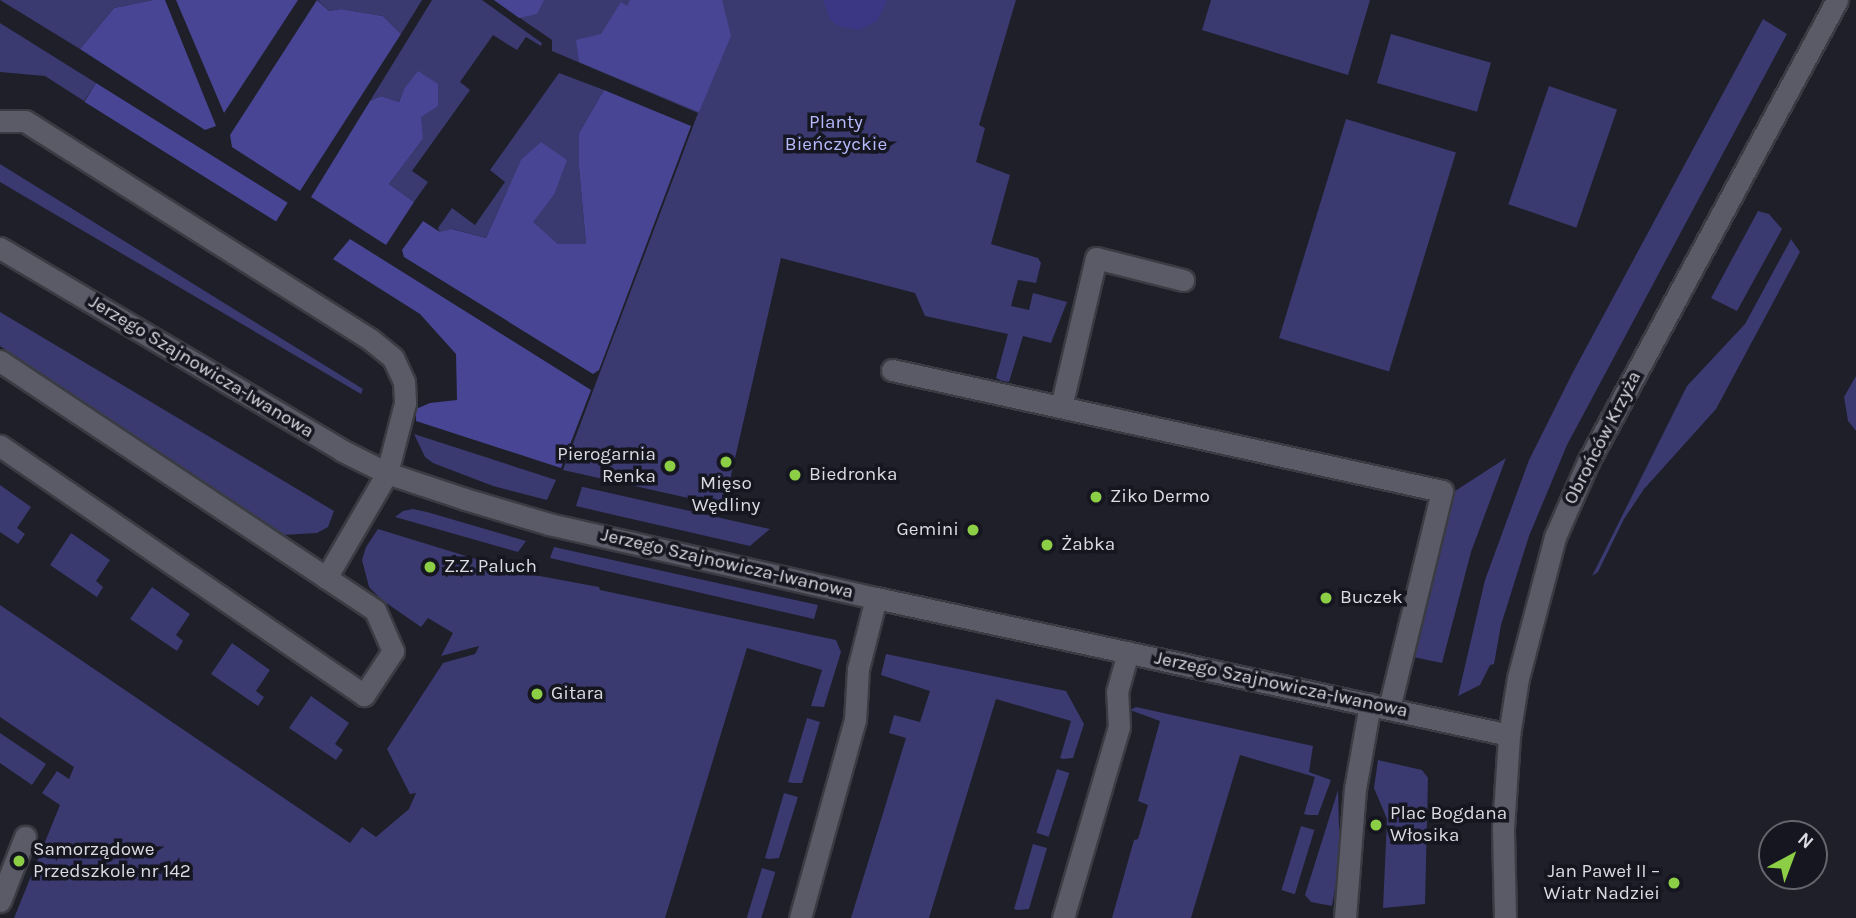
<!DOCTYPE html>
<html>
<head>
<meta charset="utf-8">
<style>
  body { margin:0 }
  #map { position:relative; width:1856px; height:918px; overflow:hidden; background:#1e1f28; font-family:Karla,sans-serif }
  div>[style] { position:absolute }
  .green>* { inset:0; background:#3a3970; transform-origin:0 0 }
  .forest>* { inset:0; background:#484594; transform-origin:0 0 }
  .water>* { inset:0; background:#3c3784 }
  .roads { filter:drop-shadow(2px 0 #3b3c43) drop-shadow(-2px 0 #3b3c43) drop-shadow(0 2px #3b3c43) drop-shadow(0 -2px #3b3c43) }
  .lane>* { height:21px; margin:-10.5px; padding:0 10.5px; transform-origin:10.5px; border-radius:10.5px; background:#5a5b67 }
  .street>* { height:21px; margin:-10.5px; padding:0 10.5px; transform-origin:10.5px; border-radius:10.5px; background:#5a5b67 }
  .secondary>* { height:21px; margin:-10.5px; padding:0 10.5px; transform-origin:10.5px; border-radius:10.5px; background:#5a5b67 }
  .dots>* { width:19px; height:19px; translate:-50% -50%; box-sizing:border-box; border:4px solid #15161f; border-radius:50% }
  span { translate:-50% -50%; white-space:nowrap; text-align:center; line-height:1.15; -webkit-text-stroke:7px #15161f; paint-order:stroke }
  .park-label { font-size:19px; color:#b6bafc }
  .street-label { font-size:19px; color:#dbdce3 }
  .poi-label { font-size:19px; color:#dbdce3 }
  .right { translate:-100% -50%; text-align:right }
  .left { translate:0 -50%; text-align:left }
  .north { position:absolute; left:1758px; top:820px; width:70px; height:70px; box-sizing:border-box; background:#15161f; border:2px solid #64656d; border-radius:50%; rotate:41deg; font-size:19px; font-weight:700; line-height:28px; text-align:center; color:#dbdce3 }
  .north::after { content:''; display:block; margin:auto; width:24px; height:32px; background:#8cce46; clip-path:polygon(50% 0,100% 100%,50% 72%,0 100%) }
</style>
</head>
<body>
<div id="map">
  <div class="green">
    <i style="clip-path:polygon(0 0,153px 0,114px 8px,80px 49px)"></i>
    <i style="clip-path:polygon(318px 0,422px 0,401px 34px,383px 16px,341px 9px,329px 11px)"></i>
    <i style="clip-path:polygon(432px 0,482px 0,542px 43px,541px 46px,526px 37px,517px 50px,493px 35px,460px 82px,470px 90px,412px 171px,428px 182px,414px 202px,389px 184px,423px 139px,404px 89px,399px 102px,381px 96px,370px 101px)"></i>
    <i style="clip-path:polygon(494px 0,1016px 0,979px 125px,985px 128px,976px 162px,1010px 175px,991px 244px,1038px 258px,1041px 263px,1036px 283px,1018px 280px,1011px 306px,1029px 310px,1033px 293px,1067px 302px,1051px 343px,1023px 336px,1009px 382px,1002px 381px,996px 378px,1008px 334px,925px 316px,915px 293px,781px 258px,724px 506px,563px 470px,698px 113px,552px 51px,552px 40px)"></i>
    <i style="clip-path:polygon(1211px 0,1370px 0,1348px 75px,1202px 30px)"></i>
    <i style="clip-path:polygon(1763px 19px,1787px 34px,1567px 445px,1529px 536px,1501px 625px,1494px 664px,1490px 665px,1480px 685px,1458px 696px,1485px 580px,1529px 460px,1572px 374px)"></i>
    <i style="clip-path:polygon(0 23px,96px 83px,84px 101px,45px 76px,0 72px)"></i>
    <i style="left:1391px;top:34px;width:104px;height:51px;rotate:16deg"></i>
    <i style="clip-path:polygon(559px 73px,604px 90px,579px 133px,579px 168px,586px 244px,558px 244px,532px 222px,554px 195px,508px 189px,486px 238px,453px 229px,440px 233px,438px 228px,452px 208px,475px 225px,505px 182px,490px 170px)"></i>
    <i style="left:1549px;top:86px;width:72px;height:125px;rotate:19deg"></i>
    <i style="left:1346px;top:119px;width:115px;height:229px;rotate:17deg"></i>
    <i style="clip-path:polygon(0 164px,363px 389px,361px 394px,0 182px)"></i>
    <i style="clip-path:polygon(1758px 211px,1769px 214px,1782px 229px,1737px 311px,1711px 298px)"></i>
    <i style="clip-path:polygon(1791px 239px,1800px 252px,1716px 409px,1644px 489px,1624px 519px,1598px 572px,1592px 576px,1687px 386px,1745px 324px)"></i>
    <i style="clip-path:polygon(0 312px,334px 511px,328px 527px,317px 533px,282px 535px,0 346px)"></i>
    <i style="clip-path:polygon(1856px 376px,1856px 431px,1848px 421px,1844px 397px)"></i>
    <i style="clip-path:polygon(414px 434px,556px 480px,547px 500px,493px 486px,433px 463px,425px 457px)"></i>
    <i style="clip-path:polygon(1506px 458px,1471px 552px,1442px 663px,1413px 657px,1452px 493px)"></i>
    <i style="clip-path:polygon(0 485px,31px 507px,17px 528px,25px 534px,18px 544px,0 532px)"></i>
    <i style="clip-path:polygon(582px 487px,583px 487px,770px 529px,750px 546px,610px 514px,576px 506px)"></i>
    <i style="clip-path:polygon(413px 509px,427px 512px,526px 541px,518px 552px,395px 517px,403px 511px)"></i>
    <i style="clip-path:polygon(378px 529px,518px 572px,599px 587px,600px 590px,836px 640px,841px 652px,824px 707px,811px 706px,822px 670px,747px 648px,665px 918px,14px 918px,60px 805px,42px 793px,57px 771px,69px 779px,74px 767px,0 717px,0 605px,350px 843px,362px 827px,376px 837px,409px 809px,416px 793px,410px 794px,387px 749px,443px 663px,475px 654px,479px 646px,441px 656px,453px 633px,428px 618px,421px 627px,382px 600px,369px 587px,362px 560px,366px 547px)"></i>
    <i style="clip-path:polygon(71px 533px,110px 560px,96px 581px,103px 587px,97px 597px,50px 565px)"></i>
    <i style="clip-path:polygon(554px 547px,590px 555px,818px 605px,814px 619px,550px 558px)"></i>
    <i style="clip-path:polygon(152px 587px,190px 614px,176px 635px,183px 641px,177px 651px,130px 619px)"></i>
    <i style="clip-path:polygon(232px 643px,270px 670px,256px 691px,264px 697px,258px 706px,211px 674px)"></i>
    <i style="clip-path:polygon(886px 654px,1066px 691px,1084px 724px,1073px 758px,1063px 759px,1060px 758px,1071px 721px,996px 699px,929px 918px,851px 918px,906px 738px,889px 733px,894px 715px,920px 722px,930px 691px,881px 675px)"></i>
    <i style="clip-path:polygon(311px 696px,349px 723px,335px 744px,343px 750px,336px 760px,289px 728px)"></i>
    <i style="clip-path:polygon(1136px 707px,1313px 746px,1309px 772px,1331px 780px,1318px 815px,1308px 815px,1304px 814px,1315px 777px,1240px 755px,1191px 918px,1112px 918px,1134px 840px,1138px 839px,1148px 805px,1138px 801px,1160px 721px,1130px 710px)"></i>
    <i style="clip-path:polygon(807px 718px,820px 722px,802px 783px,792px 783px,788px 782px)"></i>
    <i style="clip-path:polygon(0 733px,46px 764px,32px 785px,0 763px)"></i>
    <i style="clip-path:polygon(1378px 760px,1422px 770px,1428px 778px,1425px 904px,1383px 908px,1387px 819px,1374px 788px)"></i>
    <i style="left:1057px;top:769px;width:13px;height:67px;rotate:18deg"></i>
    <i style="clip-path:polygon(1338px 790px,1340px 862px,1332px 906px,1311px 902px,1305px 895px)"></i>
    <i style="clip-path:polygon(784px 793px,798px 797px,779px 858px,769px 859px,765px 858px)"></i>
    <i style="left:1301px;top:826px;width:14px;height:67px;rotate:17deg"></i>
    <i style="clip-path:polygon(1033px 844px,1047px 848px,1029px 909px,1018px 910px,1014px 909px)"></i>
    <i style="left:762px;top:868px;width:14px;height:52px;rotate:17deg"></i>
  </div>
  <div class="forest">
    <i style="clip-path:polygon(153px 0,165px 0,216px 126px,205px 130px,80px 49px,114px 8px)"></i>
    <i style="clip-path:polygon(176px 0,298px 0,224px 113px)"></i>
    <i style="clip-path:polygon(317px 0,329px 11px,341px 9px,383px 16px,401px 34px,300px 191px,232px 147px,230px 135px)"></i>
    <i style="clip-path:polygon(494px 0,544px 0,537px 14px,519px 18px)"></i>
    <i style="clip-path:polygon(630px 0,722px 0,731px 36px,699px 112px,579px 62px,576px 40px,601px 34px,621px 2px,627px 6px)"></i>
    <i style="clip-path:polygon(418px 71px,438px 84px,438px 106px,421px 117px,423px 139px,389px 184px,414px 202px,386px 245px,311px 197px,370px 101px,381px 96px,399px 102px,404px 89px)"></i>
    <i style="left:96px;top:83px;width:226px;height:22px;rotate:32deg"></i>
    <i style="clip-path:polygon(604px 90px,691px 126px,599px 370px,593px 374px,404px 257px,402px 250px,423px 221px,440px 232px,452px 229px,486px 238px,521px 160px,541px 142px,567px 160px,554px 195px,533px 222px,558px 244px,586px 244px,579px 168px,579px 133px)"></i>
    <i style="clip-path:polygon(350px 239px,591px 390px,561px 468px,416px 421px,416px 409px,430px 403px,457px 400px,456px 354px,420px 314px,333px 259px)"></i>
  </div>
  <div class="water">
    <i style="clip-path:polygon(823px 0,886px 0,886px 3px,877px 21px,859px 30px,838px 26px,830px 19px)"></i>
  </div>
  <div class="roads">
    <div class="lane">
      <i style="left:0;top:121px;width:25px"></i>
      <i style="left:25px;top:121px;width:409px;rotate:32.3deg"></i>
      <i style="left:371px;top:340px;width:28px;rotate:39deg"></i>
      <i style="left:393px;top:358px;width:26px;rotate:65deg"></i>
      <i style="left:404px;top:382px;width:21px;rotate:87deg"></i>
      <i style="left:405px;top:403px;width:72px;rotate:104.4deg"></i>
      <i style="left:892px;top:370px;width:563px;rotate:12.41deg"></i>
      <i style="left:1442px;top:491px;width:224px;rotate:103.7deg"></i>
      <i style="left:1061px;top:407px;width:153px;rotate:-76.8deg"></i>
      <i style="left:1096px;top:258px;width:90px;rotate:14.2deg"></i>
      <i style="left:0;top:901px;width:69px;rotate:-68.7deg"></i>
      <i style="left:800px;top:918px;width:205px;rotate:-74.5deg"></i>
      <i style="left:855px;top:720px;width:51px;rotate:-86.6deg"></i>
      <i style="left:858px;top:669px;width:73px;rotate:-75.8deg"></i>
      <i style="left:1063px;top:918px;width:199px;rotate:-73.7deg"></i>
      <i style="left:1119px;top:727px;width:35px;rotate:-93deg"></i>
      <i style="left:1117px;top:692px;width:41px;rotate:-74.6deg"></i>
    </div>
    <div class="street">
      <i style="left:0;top:248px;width:396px;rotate:30.6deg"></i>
      <i style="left:341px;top:450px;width:51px;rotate:26.6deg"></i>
      <i style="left:387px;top:473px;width:82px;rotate:18.4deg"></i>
      <i style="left:465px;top:499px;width:88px;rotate:16.6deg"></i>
      <i style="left:549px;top:524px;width:335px;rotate:12.8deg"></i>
      <i style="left:876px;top:598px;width:648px;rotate:12.21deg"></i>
      <i style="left:0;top:361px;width:450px;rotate:33.6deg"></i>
      <i style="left:375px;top:610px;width:45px;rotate:66.3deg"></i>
      <i style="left:393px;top:651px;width:53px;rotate:123.4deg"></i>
      <i style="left:364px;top:695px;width:441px;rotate:-145.6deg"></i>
      <i style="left:326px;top:578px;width:121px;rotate:-59.8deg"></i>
      <i style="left:1345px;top:918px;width:129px;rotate:-85.6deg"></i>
      <i style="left:1355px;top:789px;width:86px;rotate:-80deg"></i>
    </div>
    <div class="secondary">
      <i style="left:1505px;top:918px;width:89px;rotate:-91.3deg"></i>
      <i style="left:1503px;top:829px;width:94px;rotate:-86.3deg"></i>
      <i style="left:1509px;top:735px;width:58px;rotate:-81deg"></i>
      <i style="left:1518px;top:678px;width:146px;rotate:-75.3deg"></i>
      <i style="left:1555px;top:537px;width:82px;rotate:-66.3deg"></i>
      <i style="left:1588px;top:462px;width:525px;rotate:-61.68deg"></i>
    </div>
  </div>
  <div class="dots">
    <i style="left:726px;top:462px;background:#8cce46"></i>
    <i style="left:670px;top:466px;background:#8cce46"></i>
    <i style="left:795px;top:475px;background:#8cce46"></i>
    <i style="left:1096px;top:497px;background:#8cce46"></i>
    <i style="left:973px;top:530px;background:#8cce46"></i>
    <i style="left:1047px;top:545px;background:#8cce46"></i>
    <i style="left:430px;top:567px;background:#8cce46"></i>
    <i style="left:1326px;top:598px;background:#8cce46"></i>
    <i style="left:537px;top:694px;background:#8cce46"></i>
    <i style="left:1376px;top:825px;background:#8cce46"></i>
    <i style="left:19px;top:861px;background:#8cce46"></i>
    <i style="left:1674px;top:883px;background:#8cce46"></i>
  </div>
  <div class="park-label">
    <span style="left:836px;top:134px">Planty<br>Bieńczyckie</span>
  </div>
  <div class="street-label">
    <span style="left:201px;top:367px;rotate:31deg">Jerzego Szajnowicza-Iwanowa</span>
    <span style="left:1603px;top:438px;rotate:-63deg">Obrońców Krzyża</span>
    <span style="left:727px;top:564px;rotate:13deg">Jerzego Szajnowicza-Iwanowa</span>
    <span style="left:1281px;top:685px;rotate:12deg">Jerzego Szajnowicza-Iwanowa</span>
  </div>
  <div class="poi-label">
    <span class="right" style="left:656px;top:466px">Pierogarnia<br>Renka</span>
    <span class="left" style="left:809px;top:475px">Biedronka</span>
    <span style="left:726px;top:495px">Mięso<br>Wędliny</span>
    <span class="left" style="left:1110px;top:497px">Ziko Dermo</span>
    <span class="right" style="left:959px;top:530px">Gemini</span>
    <span class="left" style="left:1061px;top:545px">Żabka</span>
    <span class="left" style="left:444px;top:567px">Z.Z. Paluch</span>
    <span class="left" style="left:1340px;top:598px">Buczek</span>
    <span class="left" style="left:551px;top:694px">Gitara</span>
    <span class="left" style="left:1390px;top:825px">Plac Bogdana<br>Włosika</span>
    <span class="left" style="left:33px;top:861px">Samorządowe<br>Przedszkole nr 142</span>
    <span class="right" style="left:1660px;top:883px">Jan Paweł II –<br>Wiatr Nadziei</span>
  </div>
  <div class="north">N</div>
</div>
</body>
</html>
